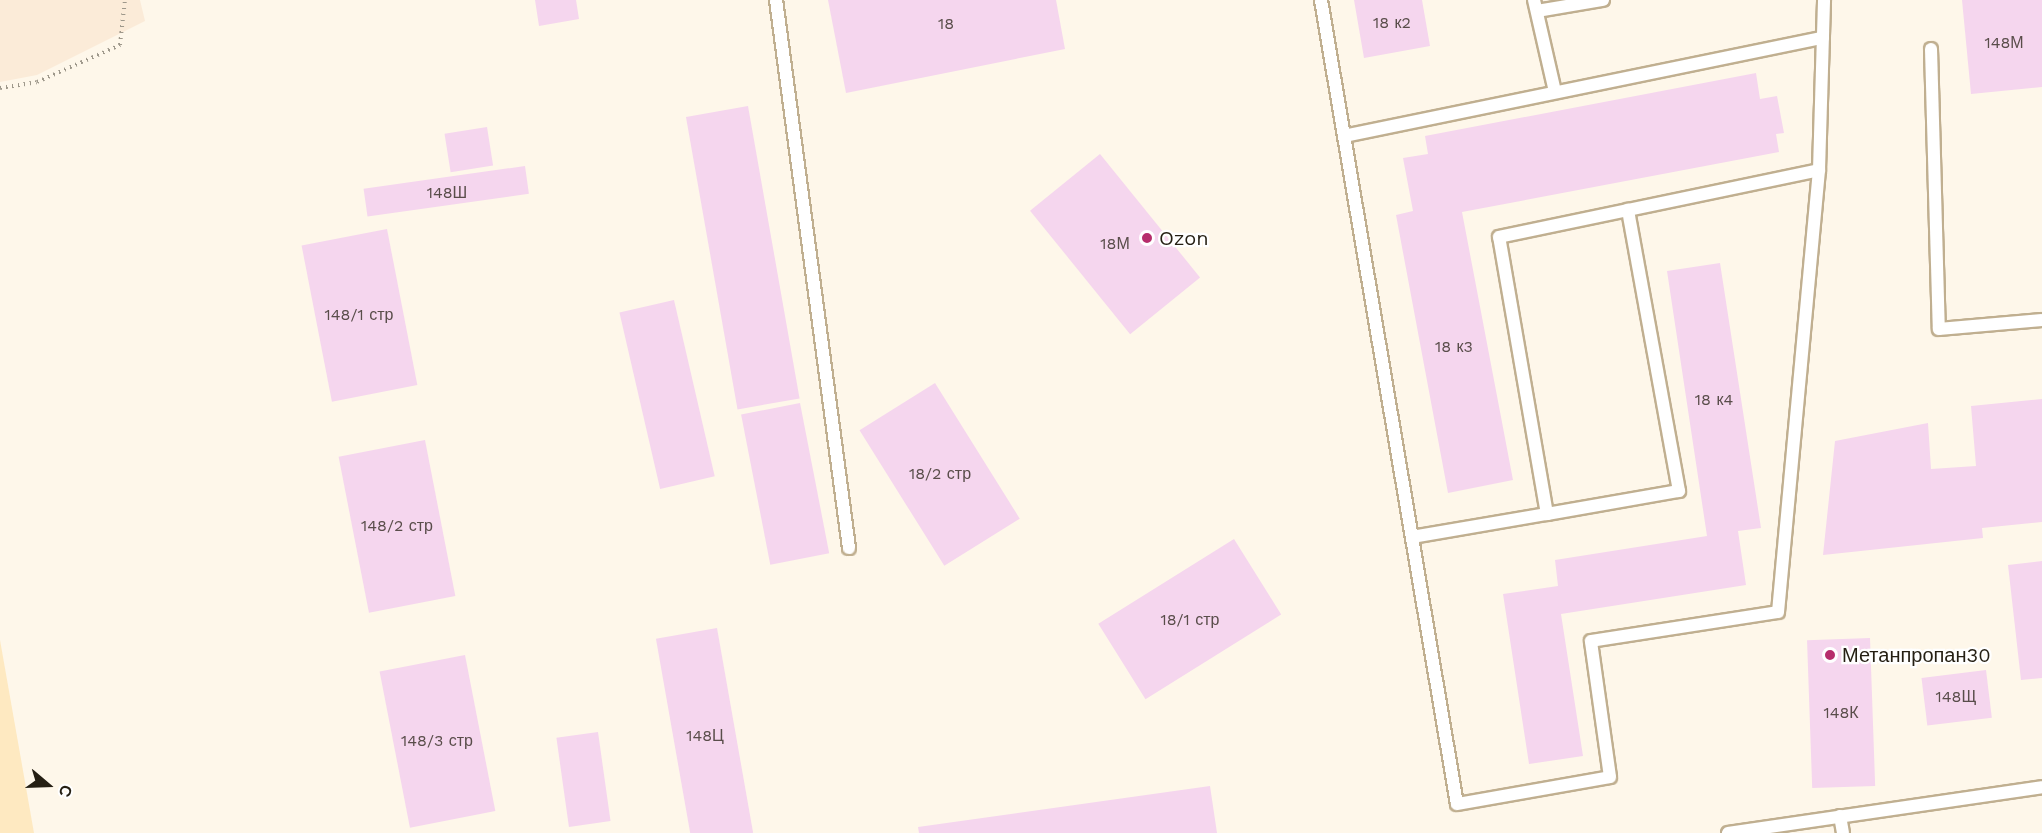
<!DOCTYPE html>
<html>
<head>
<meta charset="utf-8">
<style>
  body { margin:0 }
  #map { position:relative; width:2042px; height:833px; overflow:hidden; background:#fef7ea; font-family:"Work Sans",sans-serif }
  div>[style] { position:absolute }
  .built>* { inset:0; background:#fee9c1 }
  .industrial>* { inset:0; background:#fbebd8 }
  .building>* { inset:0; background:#f5d6ee; transform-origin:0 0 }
  .path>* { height:4px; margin-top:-2px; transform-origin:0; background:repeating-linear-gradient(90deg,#9e988b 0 1.5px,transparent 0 6px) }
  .roads { filter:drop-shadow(2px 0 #c0af90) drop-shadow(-2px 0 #c0af90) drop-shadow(0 2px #c0af90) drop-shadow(0 -2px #c0af90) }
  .service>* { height:12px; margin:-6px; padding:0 6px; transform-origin:6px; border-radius:6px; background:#fff }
  .dots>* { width:16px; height:16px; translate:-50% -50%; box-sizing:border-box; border:3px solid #fff; border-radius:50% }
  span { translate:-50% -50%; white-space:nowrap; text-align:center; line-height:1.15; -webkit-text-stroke:4.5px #fff; paint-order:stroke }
  .number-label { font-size:16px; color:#594d4a }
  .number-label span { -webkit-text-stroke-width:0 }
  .poi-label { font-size:20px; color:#251f13 }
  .left { translate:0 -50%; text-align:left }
  .north { position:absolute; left:18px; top:755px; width:60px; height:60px; -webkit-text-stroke:4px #fff; paint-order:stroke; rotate:109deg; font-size:16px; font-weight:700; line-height:24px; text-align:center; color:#251f13 }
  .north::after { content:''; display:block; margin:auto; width:21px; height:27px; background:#251f13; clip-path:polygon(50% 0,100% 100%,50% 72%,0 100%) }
</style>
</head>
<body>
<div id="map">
  <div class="built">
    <i style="clip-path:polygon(0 640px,34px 833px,0 833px)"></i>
  </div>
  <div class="industrial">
    <i style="clip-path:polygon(0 0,140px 0,145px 21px,37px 75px,0 82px)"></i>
  </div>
  <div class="building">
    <i style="clip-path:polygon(535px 0,576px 0,579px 19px,539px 26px)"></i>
    <i style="clip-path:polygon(828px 0,1056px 0,1065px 49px,846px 93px)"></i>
    <i style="clip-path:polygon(1354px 0,1422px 0,1430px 46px,1364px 58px)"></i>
    <i style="clip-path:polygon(1962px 0,2042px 0,2042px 87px,1971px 94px)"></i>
    <i style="clip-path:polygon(1756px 73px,1760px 99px,1777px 96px,1784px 133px,1776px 134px,1779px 152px,1462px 212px,1513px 480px,1448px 493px,1396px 215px,1413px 211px,1403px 158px,1428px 154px,1425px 136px)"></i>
    <i style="left:748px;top:106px;width:297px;height:63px;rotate:80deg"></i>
    <i style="left:487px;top:127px;width:39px;height:43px;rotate:81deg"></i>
    <i style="left:1100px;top:154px;width:159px;height:90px;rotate:51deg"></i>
    <i style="left:525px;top:166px;width:28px;height:163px;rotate:82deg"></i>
    <i style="left:387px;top:229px;width:159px;height:87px;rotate:79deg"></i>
    <i style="clip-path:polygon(1720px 263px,1761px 528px,1738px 531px,1746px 585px,1561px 614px,1583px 756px,1529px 764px,1503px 594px,1558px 586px,1555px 560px,1707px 536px,1667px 271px)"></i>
    <i style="left:674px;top:300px;width:181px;height:56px;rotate:77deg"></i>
    <i style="left:935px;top:383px;width:160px;height:89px;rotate:58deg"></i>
    <i style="clip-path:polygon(2042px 399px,2042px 522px,1982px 528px,1983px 538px,1823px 555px,1835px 441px,1928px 423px,1931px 469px,1976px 466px,1971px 406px)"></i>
    <i style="left:800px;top:403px;width:153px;height:60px;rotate:79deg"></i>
    <i style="left:425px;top:440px;width:159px;height:88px;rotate:79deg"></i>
    <i style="left:1234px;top:539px;width:89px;height:160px;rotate:58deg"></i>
    <i style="clip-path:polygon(2042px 561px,2042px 678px,2021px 680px,2008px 565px)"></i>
    <i style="left:717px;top:628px;width:208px;height:62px;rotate:80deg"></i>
    <i style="left:1870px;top:638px;width:148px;height:63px;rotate:88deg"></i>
    <i style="left:465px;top:655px;width:159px;height:87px;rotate:79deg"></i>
    <i style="left:1986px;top:670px;width:48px;height:65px;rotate:83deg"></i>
    <i style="left:598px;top:732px;width:90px;height:42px;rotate:82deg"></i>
    <i style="clip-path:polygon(1210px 786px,1217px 833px,919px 833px,918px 827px)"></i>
  </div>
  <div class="path">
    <i style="left:0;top:88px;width:37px;rotate:-9deg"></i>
    <i style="left:37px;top:82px;width:91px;rotate:-24deg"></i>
    <i style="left:120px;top:45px;width:45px;rotate:-83.7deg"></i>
  </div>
  <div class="roads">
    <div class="service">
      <i style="left:776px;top:0;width:553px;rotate:82.41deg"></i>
      <i style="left:1321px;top:0;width:815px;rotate:80.4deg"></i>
      <i style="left:1457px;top:804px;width:155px;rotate:-10deg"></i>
      <i style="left:1610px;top:777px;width:137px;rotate:-98deg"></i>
      <i style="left:1591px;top:641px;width:189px;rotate:-8.8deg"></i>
      <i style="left:1778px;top:612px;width:444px;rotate:-84.7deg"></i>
      <i style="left:1534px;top:0;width:94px;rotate:77.1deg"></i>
      <i style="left:1537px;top:11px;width:67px;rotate:-9.5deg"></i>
      <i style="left:1931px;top:49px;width:280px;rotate:88.4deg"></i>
      <i style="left:1939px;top:329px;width:103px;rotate:-5deg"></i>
      <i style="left:1344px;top:136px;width:489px;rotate:-11.6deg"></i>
      <i style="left:1547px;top:514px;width:134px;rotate:-9.9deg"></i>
      <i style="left:1679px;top:491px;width:286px;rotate:-100.3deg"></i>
      <i style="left:1412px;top:537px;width:137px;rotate:-9.7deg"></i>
      <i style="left:1547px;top:514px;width:281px;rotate:-99.8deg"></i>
      <i style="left:1499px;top:237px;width:327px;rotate:-11.8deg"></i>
      <i style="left:1819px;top:170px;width:170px;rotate:-88.3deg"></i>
      <i style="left:1840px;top:816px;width:17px;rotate:80deg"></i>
      <i style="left:1728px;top:833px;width:317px;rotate:-8.3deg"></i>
    </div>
  </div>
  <div class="dots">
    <i style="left:1147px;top:238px;background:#b62d6c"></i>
    <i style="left:1830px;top:655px;background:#b62d6c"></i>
  </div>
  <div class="number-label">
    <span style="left:1392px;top:23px">18 к2</span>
    <span style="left:946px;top:24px">18</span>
    <span style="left:2004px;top:43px">148М</span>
    <span style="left:447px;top:193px">148Ш</span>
    <span style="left:1115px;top:244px">18М</span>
    <span style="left:359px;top:315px">148/1 стр</span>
    <span style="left:1454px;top:347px">18 к3</span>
    <span style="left:1714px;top:400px">18 к4</span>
    <span style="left:940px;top:474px">18/2 стр</span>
    <span style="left:397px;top:526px">148/2 стр</span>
    <span style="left:1190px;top:620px">18/1 стр</span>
    <span style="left:1956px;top:697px">148Щ</span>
    <span style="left:1841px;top:713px">148К</span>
    <span style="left:705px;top:736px">148Ц</span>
    <span style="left:437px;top:741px">148/3 стр</span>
  </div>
  <div class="poi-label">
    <span class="left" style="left:1159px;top:238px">Ozon</span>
    <span class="left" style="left:1842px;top:655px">Метанпропан30</span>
  </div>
  <div class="north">С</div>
</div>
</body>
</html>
